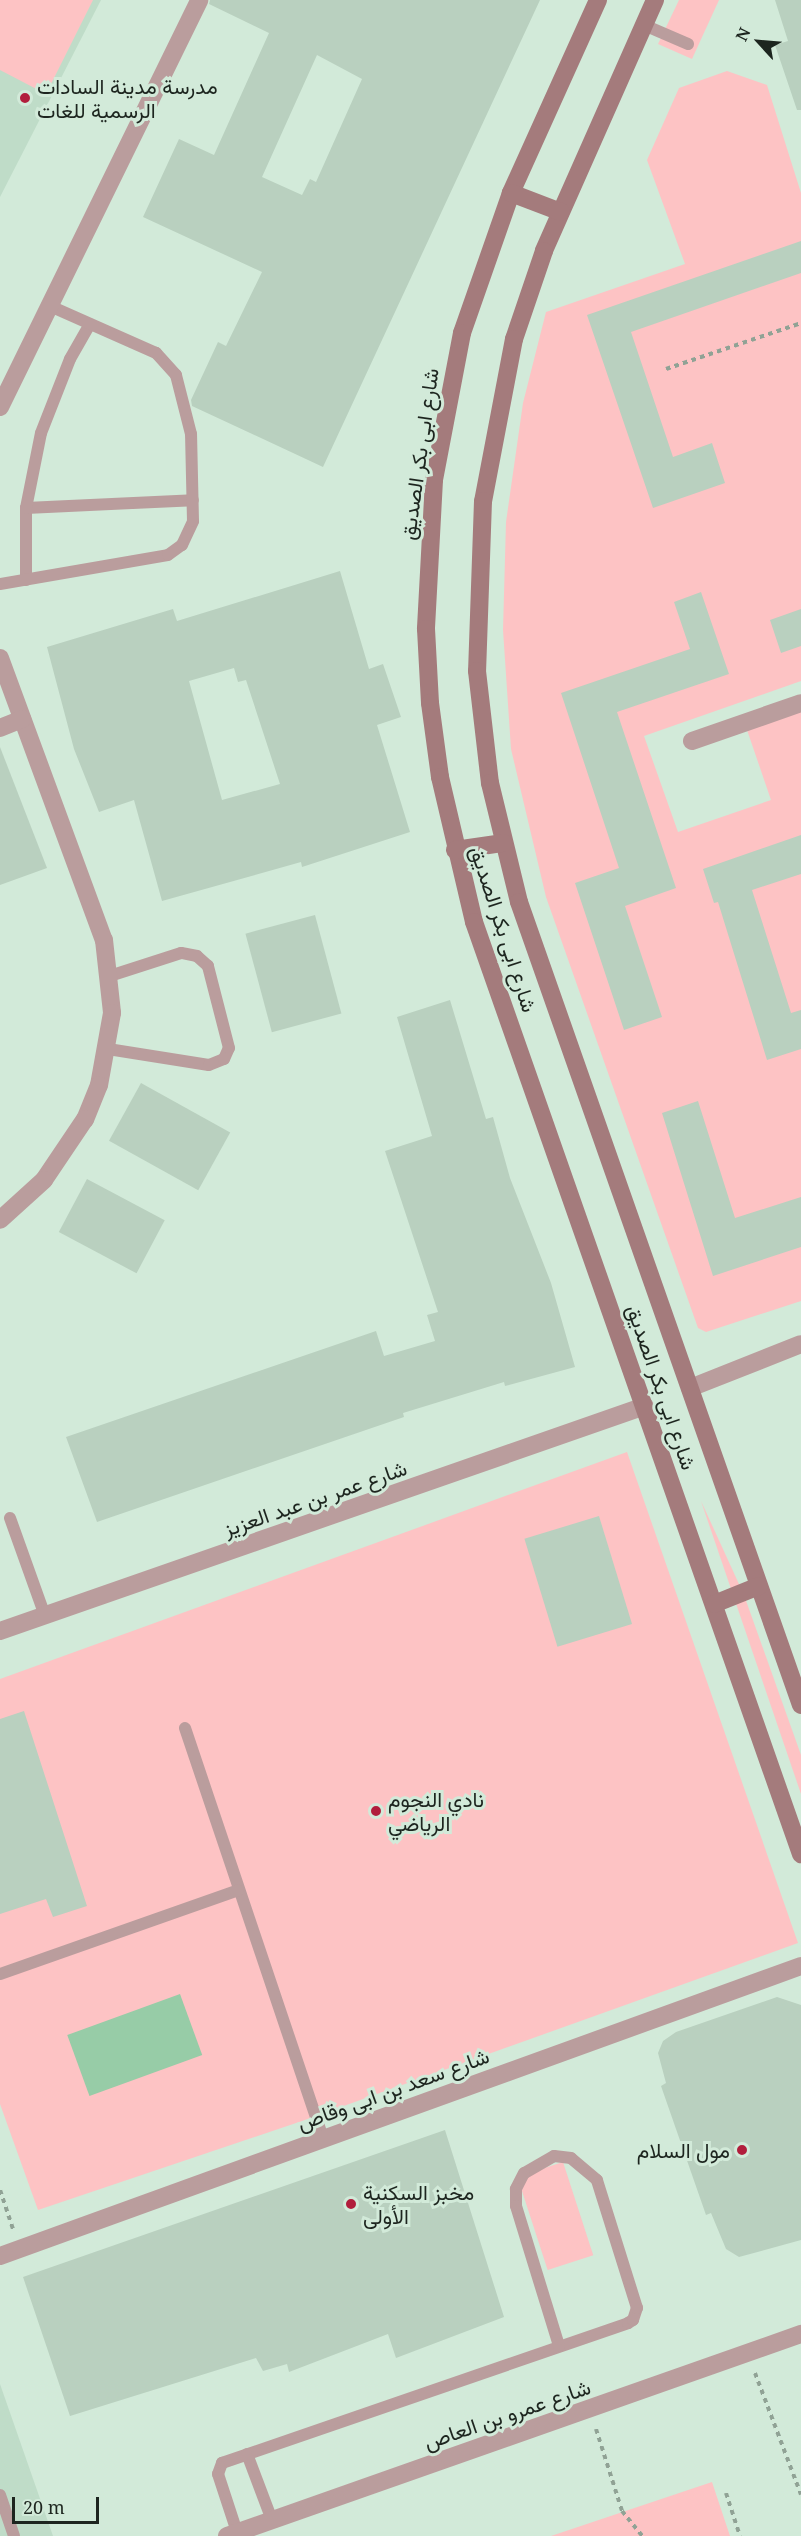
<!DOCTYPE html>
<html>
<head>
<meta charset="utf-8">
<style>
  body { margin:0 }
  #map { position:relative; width:801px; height:2536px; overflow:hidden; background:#d2ead9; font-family:"Noto Serif",Vazirmatn,serif }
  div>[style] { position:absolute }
  .built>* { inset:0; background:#bfdcc8 }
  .green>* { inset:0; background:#fdc3c4; transform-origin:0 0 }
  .water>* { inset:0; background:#97cca7; transform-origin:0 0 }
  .building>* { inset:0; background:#b9d0bf; transform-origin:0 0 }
  .path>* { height:4px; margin-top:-2px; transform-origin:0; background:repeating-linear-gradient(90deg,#90a295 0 4.5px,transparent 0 9px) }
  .service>* { height:12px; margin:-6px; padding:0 6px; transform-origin:6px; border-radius:6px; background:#ba9d9d }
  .minor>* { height:18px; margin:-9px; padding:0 9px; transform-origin:9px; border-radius:9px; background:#ba9d9d }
  .tertiary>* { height:18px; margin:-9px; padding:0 9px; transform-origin:9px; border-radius:9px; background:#ba9d9d }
  .secondary>* { height:18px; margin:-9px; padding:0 9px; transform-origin:9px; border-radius:9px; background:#a47b7c }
  .dots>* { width:16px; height:16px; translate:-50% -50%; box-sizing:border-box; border:3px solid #d2ead9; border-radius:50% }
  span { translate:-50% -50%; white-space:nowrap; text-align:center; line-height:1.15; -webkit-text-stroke:6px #d2ead9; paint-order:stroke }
  .poi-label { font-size:21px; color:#1d251f }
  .left { translate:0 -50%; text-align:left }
  .right { translate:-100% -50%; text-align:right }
  .street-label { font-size:21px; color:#1d251f }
  .north { position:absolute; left:729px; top:12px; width:60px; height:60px; -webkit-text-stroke:4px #d2ead9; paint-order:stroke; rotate:296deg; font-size:16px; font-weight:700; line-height:24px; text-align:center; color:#1d251f }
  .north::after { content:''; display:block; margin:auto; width:21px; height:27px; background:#1d251f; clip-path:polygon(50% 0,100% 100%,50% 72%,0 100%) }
  .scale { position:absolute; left:12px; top:2497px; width:87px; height:27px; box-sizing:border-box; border:3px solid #1d251f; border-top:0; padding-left:8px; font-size:18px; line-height:21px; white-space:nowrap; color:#1d251f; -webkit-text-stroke:4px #d2ead9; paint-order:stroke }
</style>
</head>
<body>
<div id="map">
  <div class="built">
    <i style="clip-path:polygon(0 0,101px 0,0 197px)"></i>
    <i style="clip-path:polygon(0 2384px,53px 2536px,0 2536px)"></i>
  </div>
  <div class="green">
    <i style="clip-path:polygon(0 0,93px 0,46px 94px,0 70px)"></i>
    <i style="clip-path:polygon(679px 0,719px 0,692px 59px,658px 44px)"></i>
    <i style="clip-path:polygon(727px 71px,767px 85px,801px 193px,801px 681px,644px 736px,678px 832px,771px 800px,746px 727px,801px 708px,801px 1301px,706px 1332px,698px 1328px,546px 897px,511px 749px,503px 630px,506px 522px,523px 403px,546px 312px,685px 264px,647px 160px,679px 88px)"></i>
    <i style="clip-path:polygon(627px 1452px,798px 1943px,302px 2121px,38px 2210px,0 2104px,0 1679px)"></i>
    <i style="clip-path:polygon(701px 1501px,744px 1595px,801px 1755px,801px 1794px)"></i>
    <i style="left:563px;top:2162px;width:98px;height:48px;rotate:72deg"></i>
    <i style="clip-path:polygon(712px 2482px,730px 2536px,551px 2536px)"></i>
  </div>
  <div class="water">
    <i style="left:180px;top:1994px;width:65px;height:120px;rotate:70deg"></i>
  </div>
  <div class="building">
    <i style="clip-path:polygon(evenodd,210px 0,540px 0,323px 467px,192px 406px,191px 400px,218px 342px,226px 346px,262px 272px,143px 217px,179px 139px,214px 155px,269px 33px,209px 4px,210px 0,317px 55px,362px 79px,316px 182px,310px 179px,302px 195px,262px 177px,317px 55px)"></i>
    <i style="clip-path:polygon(775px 0,801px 0,801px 110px,797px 110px,775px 45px,788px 41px)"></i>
    <i style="clip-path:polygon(801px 241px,801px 273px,631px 332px,673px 457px,712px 443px,725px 483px,653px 508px,587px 315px)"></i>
    <i style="clip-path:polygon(evenodd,340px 571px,369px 669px,383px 664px,401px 717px,377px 725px,410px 832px,302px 867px,301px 862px,162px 901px,134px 800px,99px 812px,74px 749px,47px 647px,173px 609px,177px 621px,340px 571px,234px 668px,238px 682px,246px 680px,280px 784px,222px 800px,189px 681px,234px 668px)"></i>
    <i style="clip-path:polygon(701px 592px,729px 674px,617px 712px,676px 888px,625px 906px,662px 1017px,624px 1030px,575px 883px,619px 868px,561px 693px,690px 649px,674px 602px)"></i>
    <i style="clip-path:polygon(801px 609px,801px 646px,781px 653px,770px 620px)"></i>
    <i style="clip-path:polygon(0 747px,47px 868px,0 885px)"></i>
    <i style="clip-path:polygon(801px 835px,801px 874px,752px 890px,791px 1013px,801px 1010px,801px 1049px,767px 1060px,718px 902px,714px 903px,703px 869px)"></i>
    <i style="left:315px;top:915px;width:102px;height:72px;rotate:75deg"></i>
    <i style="clip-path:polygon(450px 1000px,486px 1119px,493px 1117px,510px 1178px,551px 1283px,575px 1367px,505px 1386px,504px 1382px,403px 1413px,404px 1417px,97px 1522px,66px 1437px,376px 1331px,384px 1356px,435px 1341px,427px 1315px,438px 1312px,385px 1151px,432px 1136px,397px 1017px)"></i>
    <i style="left:141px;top:1083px;width:102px;height:66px;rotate:29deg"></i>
    <i style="clip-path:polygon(698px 1101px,735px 1218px,801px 1197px,801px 1247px,713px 1276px,662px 1113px)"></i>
    <i style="left:87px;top:1179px;width:88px;height:60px;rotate:28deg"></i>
    <i style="left:599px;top:1516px;width:113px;height:78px;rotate:73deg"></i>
    <i style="clip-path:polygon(24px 1711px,87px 1906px,53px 1917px,46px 1899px,0 1914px,0 1719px)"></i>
    <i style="clip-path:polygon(777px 1997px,801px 2005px,801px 2240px,739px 2257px,726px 2249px,711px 2213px,706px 2215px,661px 2086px,666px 2083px,658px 2053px,663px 2041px,676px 2032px)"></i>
    <i style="clip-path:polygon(445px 2130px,504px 2317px,396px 2358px,388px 2334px,289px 2372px,287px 2364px,263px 2371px,256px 2358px,70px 2416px,23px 2277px)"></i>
  </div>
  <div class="path">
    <i style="left:666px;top:369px;width:143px;rotate:-18.8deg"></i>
    <i style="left:0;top:2190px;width:41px;rotate:71.6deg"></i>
    <i style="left:755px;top:2373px;width:130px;rotate:69.3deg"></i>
    <i style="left:596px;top:2429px;width:86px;rotate:72.4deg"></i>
    <i style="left:622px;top:2511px;width:32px;rotate:51deg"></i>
    <i style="left:726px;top:2493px;width:45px;rotate:72deg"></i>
  </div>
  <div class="service">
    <i style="left:644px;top:25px;width:48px;rotate:23.4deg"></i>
    <i style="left:26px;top:508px;width:167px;rotate:-2.7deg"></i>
    <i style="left:26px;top:580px;width:72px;rotate:-90deg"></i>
    <i style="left:26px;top:508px;width:76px;rotate:-78.7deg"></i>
    <i style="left:41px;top:433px;width:79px;rotate:-68.6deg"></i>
    <i style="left:70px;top:359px;width:40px;rotate:-60.3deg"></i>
    <i style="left:0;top:584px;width:170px;rotate:-9.8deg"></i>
    <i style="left:168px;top:555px;width:17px;rotate:-36deg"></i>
    <i style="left:182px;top:545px;width:26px;rotate:-65deg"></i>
    <i style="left:193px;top:521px;width:87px;rotate:-91.3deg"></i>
    <i style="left:191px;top:434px;width:61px;rotate:-104.3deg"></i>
    <i style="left:176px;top:375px;width:30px;rotate:-132deg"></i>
    <i style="left:156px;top:353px;width:116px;rotate:-156.1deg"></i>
    <i style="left:108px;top:1049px;width:102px;rotate:9deg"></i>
    <i style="left:209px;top:1065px;width:16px;rotate:-22deg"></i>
    <i style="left:224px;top:1059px;width:12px;rotate:-66deg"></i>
    <i style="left:229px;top:1048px;width:85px;rotate:-104.4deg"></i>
    <i style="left:208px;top:966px;width:15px;rotate:-138deg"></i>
    <i style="left:197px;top:956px;width:16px;rotate:-169deg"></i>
    <i style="left:181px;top:953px;width:75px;rotate:162.1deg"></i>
    <i style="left:10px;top:1518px;width:104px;rotate:70.3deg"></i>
    <i style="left:185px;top:1728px;width:433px;rotate:71.4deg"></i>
    <i style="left:0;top:1974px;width:252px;rotate:-19.4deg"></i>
    <i style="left:247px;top:2454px;width:71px;rotate:69.3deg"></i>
    <i style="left:0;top:2495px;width:43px;rotate:71.1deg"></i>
    <i style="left:237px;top:2532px;width:61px;rotate:-108.1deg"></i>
    <i style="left:218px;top:2474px;width:12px;rotate:-70deg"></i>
    <i style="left:222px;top:2463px;width:429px;rotate:-19deg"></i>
    <i style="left:628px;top:2323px;width:6px;rotate:-31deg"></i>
    <i style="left:633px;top:2320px;width:13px;rotate:-72deg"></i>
    <i style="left:637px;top:2308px;width:134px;rotate:-107.4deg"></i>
    <i style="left:597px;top:2180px;width:34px;rotate:-140deg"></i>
    <i style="left:571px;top:2158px;width:17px;rotate:-173deg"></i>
    <i style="left:554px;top:2156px;width:34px;rotate:150deg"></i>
    <i style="left:524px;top:2173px;width:18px;rotate:117deg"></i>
    <i style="left:516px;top:2189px;width:17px;rotate:90deg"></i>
    <i style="left:516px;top:2206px;width:146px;rotate:72.9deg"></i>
  </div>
  <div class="minor">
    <i style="left:0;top:407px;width:453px;rotate:-63.9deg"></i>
    <i style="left:0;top:658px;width:301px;rotate:69.8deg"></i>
    <i style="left:104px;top:940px;width:73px;rotate:83.7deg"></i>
    <i style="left:112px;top:1013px;width:73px;rotate:100.2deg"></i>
    <i style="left:99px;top:1085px;width:37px;rotate:112deg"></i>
    <i style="left:85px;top:1119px;width:73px;rotate:123.9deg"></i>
    <i style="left:44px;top:1180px;width:59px;rotate:137.7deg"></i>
    <i style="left:0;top:728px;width:24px;rotate:-22deg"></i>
    <i style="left:692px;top:741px;width:115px;rotate:-19.2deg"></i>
  </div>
  <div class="tertiary">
    <i style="left:690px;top:1388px;width:119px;rotate:-21.6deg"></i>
    <i style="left:0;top:1631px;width:683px;rotate:-19.23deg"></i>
    <i style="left:0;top:2256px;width:852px;rotate:-19.9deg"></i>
    <i style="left:227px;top:2536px;width:609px;rotate:-19.39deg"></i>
  </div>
  <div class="secondary">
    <i style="left:598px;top:0;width:212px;rotate:114.3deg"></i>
    <i style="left:511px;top:193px;width:148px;rotate:109.3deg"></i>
    <i style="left:462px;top:333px;width:150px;rotate:100.8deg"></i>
    <i style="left:434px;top:480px;width:149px;rotate:93.1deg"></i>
    <i style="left:426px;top:629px;width:74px;rotate:86.9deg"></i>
    <i style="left:430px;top:703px;width:75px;rotate:82.3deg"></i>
    <i style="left:440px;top:777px;width:149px;rotate:76.8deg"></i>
    <i style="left:474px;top:922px;width:988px;rotate:70.67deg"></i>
    <i style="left:655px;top:0;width:274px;rotate:113.9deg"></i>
    <i style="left:544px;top:251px;width:93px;rotate:108.8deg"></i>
    <i style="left:514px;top:339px;width:165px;rotate:100.8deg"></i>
    <i style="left:483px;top:501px;width:170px;rotate:92deg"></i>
    <i style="left:477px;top:671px;width:113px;rotate:83.4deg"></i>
    <i style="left:490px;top:783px;width:122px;rotate:76.3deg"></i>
    <i style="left:519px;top:902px;width:851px;rotate:70.65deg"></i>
    <i style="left:511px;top:193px;width:53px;rotate:20.8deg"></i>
    <i style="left:455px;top:850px;width:49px;rotate:-8.3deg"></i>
    <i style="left:714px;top:1604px;width:48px;rotate:-21.8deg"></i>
  </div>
  <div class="dots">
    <i style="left:25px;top:98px;background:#b11e3c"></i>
    <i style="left:376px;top:1811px;background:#b11e3c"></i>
    <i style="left:742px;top:2150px;background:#b11e3c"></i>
    <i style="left:351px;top:2204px;background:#b11e3c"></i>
  </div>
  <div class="poi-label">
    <span class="left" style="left:37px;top:98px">مدرسة مدينة السادات<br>الرسمية للغات</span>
    <span class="left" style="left:388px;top:1811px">نادي النجوم<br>الرياضي</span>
    <span class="right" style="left:730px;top:2150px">مول السلام</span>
    <span class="left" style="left:363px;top:2204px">مخبز السكنية<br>الأولى</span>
  </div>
  <div class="street-label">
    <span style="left:419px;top:454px;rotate:-82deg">شارع ابى بكر الصديق</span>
    <span style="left:504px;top:929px;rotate:72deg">شارع ابى بكر الصديق</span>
    <span style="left:662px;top:1387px;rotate:71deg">شارع ابى بكر الصديق</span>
    <span style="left:315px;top:1498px;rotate:-19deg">شارع عمر بن عبد العزيز</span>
    <span style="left:393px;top:2089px;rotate:-20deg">شارع سعد بن ابى وقاص</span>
    <span style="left:507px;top:2414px;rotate:-19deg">شارع عمرو بن العاص</span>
  </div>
  <div class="north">N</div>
  <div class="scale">20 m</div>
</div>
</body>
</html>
